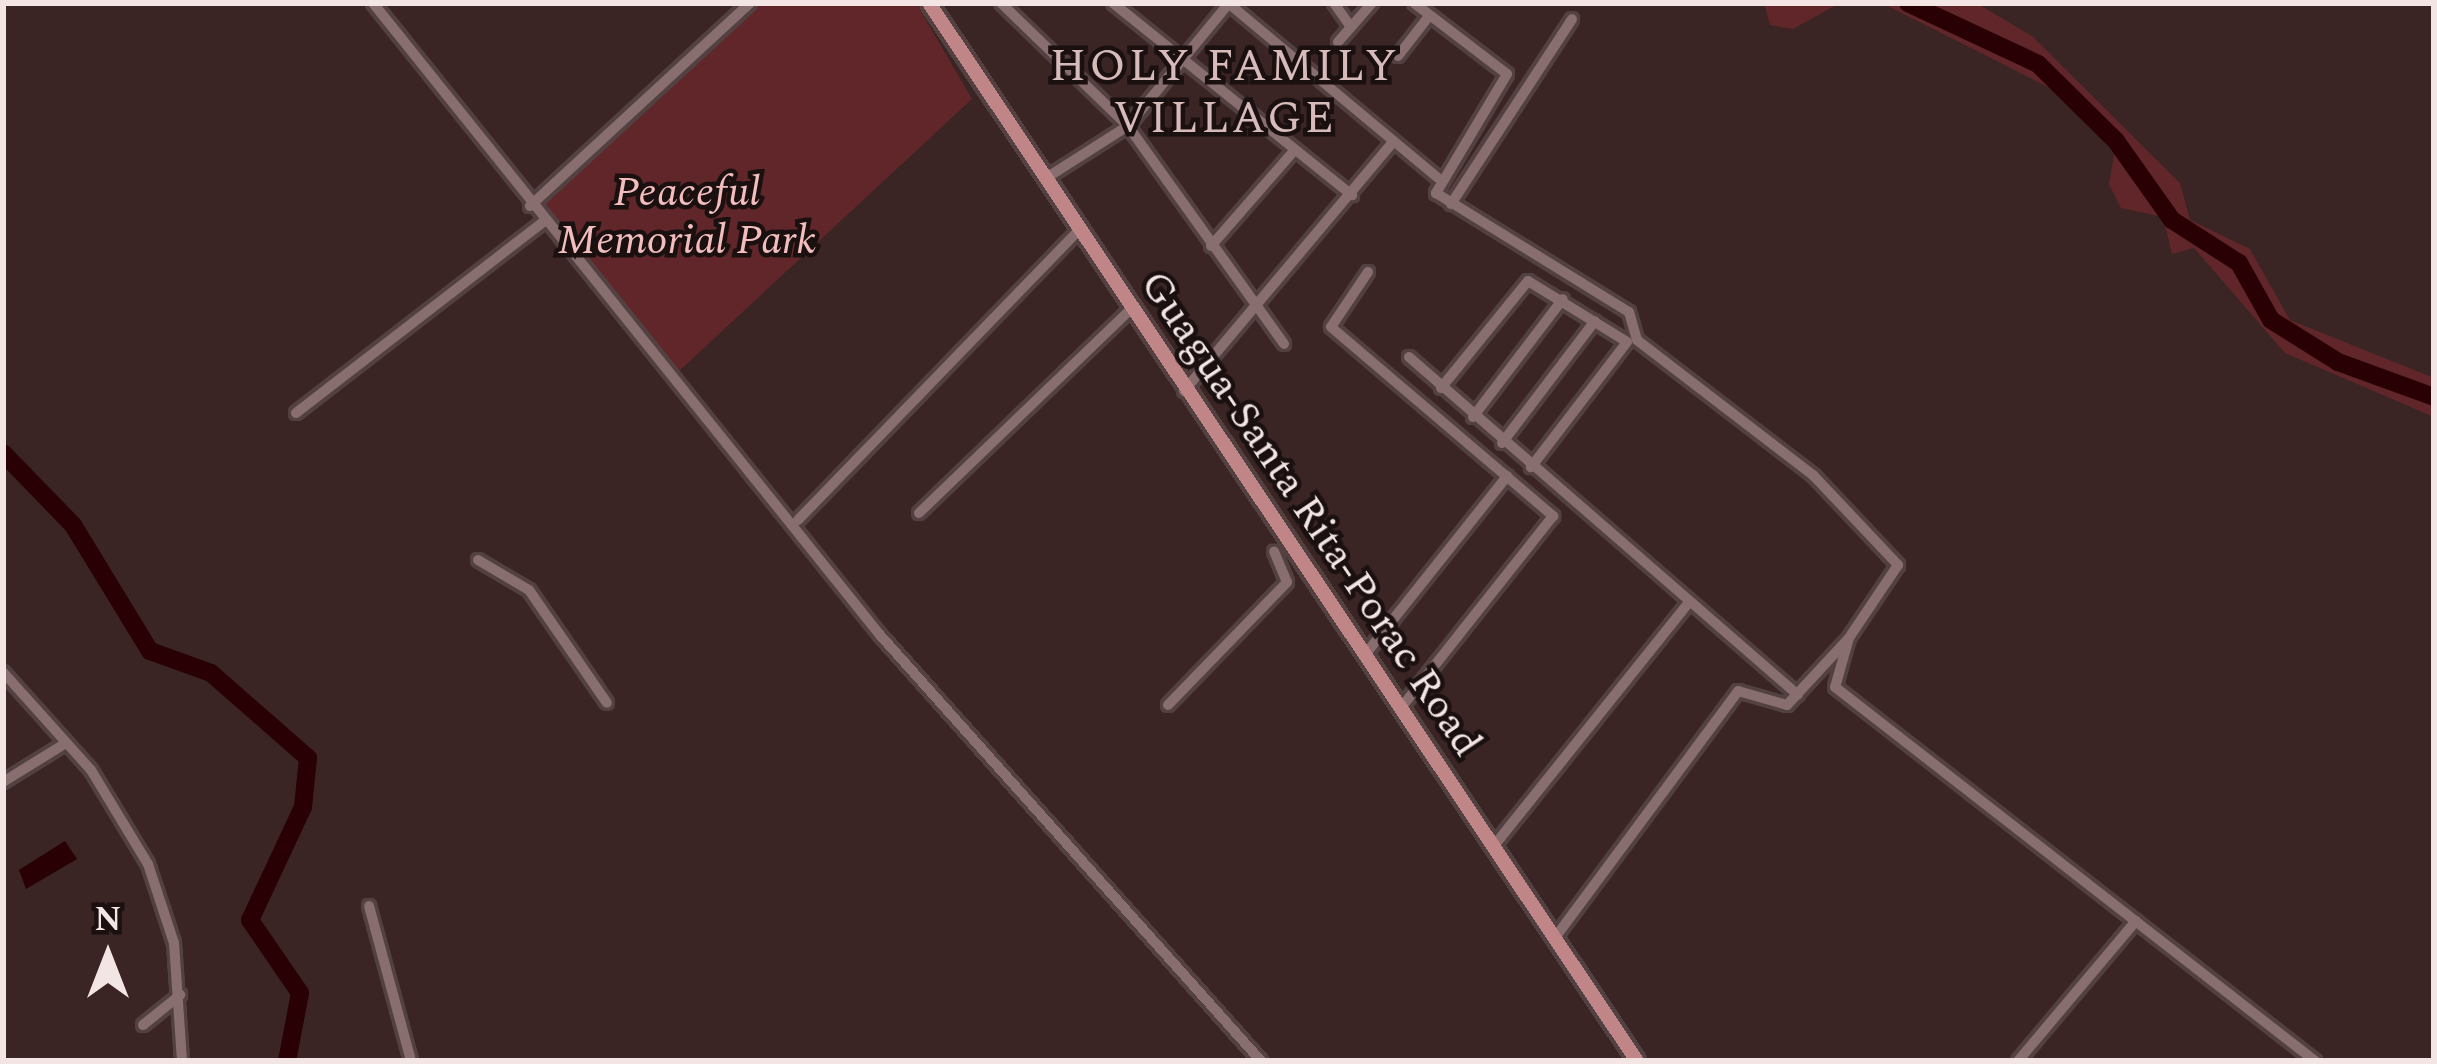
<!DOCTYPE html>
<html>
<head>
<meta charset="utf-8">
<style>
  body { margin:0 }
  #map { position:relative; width:2437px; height:1064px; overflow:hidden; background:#3a2424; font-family:Spectral,serif }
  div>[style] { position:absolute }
  .green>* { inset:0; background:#60262a }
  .water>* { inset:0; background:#290004 }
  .river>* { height:18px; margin:-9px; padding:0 9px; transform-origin:9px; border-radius:9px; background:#290004 }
  .roads { filter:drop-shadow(3px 0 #534141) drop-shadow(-3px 0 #534141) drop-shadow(0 3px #534141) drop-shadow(0 -3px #534141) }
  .minor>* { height:10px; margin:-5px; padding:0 5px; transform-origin:5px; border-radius:5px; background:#886e6e }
  .major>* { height:14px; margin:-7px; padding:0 7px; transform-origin:7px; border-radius:7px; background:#c08587 }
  span { translate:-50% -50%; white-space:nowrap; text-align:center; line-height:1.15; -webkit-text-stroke:9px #1a1010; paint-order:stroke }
  .park-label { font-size:42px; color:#f4bdbd; font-style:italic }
  .street-label { font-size:42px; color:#f4e5e5 }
  .neighbourhood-label { font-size:45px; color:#d7baba; letter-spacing:3px }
  .frame { position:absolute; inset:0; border:6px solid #f4e5e5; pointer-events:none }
  .north { position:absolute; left:48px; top:896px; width:120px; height:120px; -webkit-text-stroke:9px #1a1010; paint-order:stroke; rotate:0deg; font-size:33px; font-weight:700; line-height:48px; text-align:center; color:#f4e5e5 }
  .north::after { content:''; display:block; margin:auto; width:42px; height:54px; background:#f4e5e5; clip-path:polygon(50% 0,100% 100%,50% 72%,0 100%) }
</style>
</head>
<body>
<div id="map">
  <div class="green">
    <i style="clip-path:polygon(757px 3px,916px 3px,972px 99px,677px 373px,540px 208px)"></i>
    <i style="clip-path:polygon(1764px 3px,1840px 3px,1793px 29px,1770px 25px)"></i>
    <i style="clip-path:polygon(1882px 3px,1976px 3px,2032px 36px,2180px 183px,2190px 220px,2250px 249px,2290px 320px,2434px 378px,2434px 417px,2285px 353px,2194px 248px,2172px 254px,2163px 217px,2121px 208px,2109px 184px,2115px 150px,2050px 88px)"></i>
  </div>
  <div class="water">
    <i style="clip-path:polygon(65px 841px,77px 859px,26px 889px,19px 870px)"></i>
  </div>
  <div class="river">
    <i style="left:1908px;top:3px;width:144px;rotate:25.1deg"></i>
    <i style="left:2038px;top:64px;width:110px;rotate:44.6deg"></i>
    <i style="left:2116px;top:141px;width:97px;rotate:54.7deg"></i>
    <i style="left:2172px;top:220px;width:80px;rotate:32.7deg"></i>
    <i style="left:2239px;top:263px;width:65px;rotate:60.7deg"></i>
    <i style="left:2271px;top:320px;width:79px;rotate:32.1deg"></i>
    <i style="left:2338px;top:362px;width:102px;rotate:20deg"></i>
    <i style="left:3px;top:453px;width:100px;rotate:45.8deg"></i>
    <i style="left:73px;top:525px;width:148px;rotate:58.6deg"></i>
    <i style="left:150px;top:651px;width:65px;rotate:19.8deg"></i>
    <i style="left:211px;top:673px;width:129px;rotate:41.2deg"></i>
    <i style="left:308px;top:758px;width:49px;rotate:95.8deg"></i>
    <i style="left:303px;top:807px;width:125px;rotate:115.1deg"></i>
    <i style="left:250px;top:920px;width:88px;rotate:55.6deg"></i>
    <i style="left:300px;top:993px;width:69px;rotate:100.8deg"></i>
  </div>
  <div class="roads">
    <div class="minor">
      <i style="left:373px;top:3px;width:810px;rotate:51.26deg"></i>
      <i style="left:880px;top:635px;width:572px;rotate:48.19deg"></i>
      <i style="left:1001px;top:3px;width:177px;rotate:44.1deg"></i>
      <i style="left:1128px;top:126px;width:268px;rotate:54.4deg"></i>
      <i style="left:1113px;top:3px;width:307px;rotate:38.8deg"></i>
      <i style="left:1228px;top:3px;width:273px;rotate:39.8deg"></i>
      <i style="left:1334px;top:3px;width:29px;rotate:55deg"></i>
      <i style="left:1414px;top:3px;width:117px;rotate:37.4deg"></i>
      <i style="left:1507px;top:74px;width:139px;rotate:120.8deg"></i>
      <i style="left:1436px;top:193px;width:227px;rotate:31.7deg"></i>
      <i style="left:1629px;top:312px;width:29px;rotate:74deg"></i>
      <i style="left:1637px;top:340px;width:222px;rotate:37.5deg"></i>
      <i style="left:1813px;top:475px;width:124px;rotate:46.6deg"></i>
      <i style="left:1898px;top:565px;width:88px;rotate:123.9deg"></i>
      <i style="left:1849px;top:638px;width:51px;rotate:105.9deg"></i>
      <i style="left:1835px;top:687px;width:609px;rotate:37.92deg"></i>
      <i style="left:1338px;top:42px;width:52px;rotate:-48.9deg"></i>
      <i style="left:1398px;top:56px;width:51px;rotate:-52.2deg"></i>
      <i style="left:1046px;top:178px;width:97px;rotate:-32.4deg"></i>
      <i style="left:1128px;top:126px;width:159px;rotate:-50.6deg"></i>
      <i style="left:1451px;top:204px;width:221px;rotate:-56.8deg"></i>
      <i style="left:530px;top:206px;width:299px;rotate:-42.7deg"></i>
      <i style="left:1211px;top:246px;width:125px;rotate:-48.9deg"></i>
      <i style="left:1368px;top:272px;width:66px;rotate:123.9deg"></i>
      <i style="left:1331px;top:327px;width:292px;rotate:40.4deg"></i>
      <i style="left:1553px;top:516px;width:246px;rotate:128.4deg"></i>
      <i style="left:1409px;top:357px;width:515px;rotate:40.99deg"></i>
      <i style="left:1441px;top:388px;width:138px;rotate:-50.9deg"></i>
      <i style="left:1528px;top:281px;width:116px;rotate:31.6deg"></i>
      <i style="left:1627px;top:342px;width:158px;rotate:127.5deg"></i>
      <i style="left:1184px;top:391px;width:326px;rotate:-50deg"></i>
      <i style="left:296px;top:413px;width:312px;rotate:-37.7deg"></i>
      <i style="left:1473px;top:417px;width:148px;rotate:-52.7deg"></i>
      <i style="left:1502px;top:443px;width:153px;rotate:-52.7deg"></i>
      <i style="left:919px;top:513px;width:296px;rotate:-43.9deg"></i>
      <i style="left:798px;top:520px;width:404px;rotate:-45.9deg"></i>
      <i style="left:478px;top:560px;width:59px;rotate:30.5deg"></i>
      <i style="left:529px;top:590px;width:137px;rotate:55.4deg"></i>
      <i style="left:1364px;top:656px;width:230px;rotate:-51.5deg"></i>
      <i style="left:3px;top:672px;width:132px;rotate:48.1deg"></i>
      <i style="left:91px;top:770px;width:110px;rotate:58.8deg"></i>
      <i style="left:148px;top:864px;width:83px;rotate:71.8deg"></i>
      <i style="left:174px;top:943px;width:118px;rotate:86.1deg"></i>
      <i style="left:1168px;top:705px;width:171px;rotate:-45.9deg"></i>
      <i style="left:1287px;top:582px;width:33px;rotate:-113deg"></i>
      <i style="left:3px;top:782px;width:74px;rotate:-31.8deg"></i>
      <i style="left:1493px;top:847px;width:314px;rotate:-51.3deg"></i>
      <i style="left:369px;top:906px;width:161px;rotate:74.8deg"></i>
      <i style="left:1554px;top:939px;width:309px;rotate:-53.4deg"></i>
      <i style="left:1738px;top:691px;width:51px;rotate:15.9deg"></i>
      <i style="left:1787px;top:705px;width:91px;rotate:-47.2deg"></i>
      <i style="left:143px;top:1025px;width:48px;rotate:-39deg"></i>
      <i style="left:2018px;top:1061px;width:183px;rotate:-49.9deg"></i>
    </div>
    <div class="major">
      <i style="left:929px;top:3px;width:1273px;rotate:56.21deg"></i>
    </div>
  </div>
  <div class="park-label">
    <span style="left:687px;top:217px">Peaceful<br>Memorial Park</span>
  </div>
  <div class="street-label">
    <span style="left:1310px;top:514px;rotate:56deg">Guagua-Santa Rita-Porac Road</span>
  </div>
  <div class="neighbourhood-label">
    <span style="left:1225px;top:93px">HOLY FAMILY<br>VILLAGE</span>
  </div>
  <div class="frame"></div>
  <div class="north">N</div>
</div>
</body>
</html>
